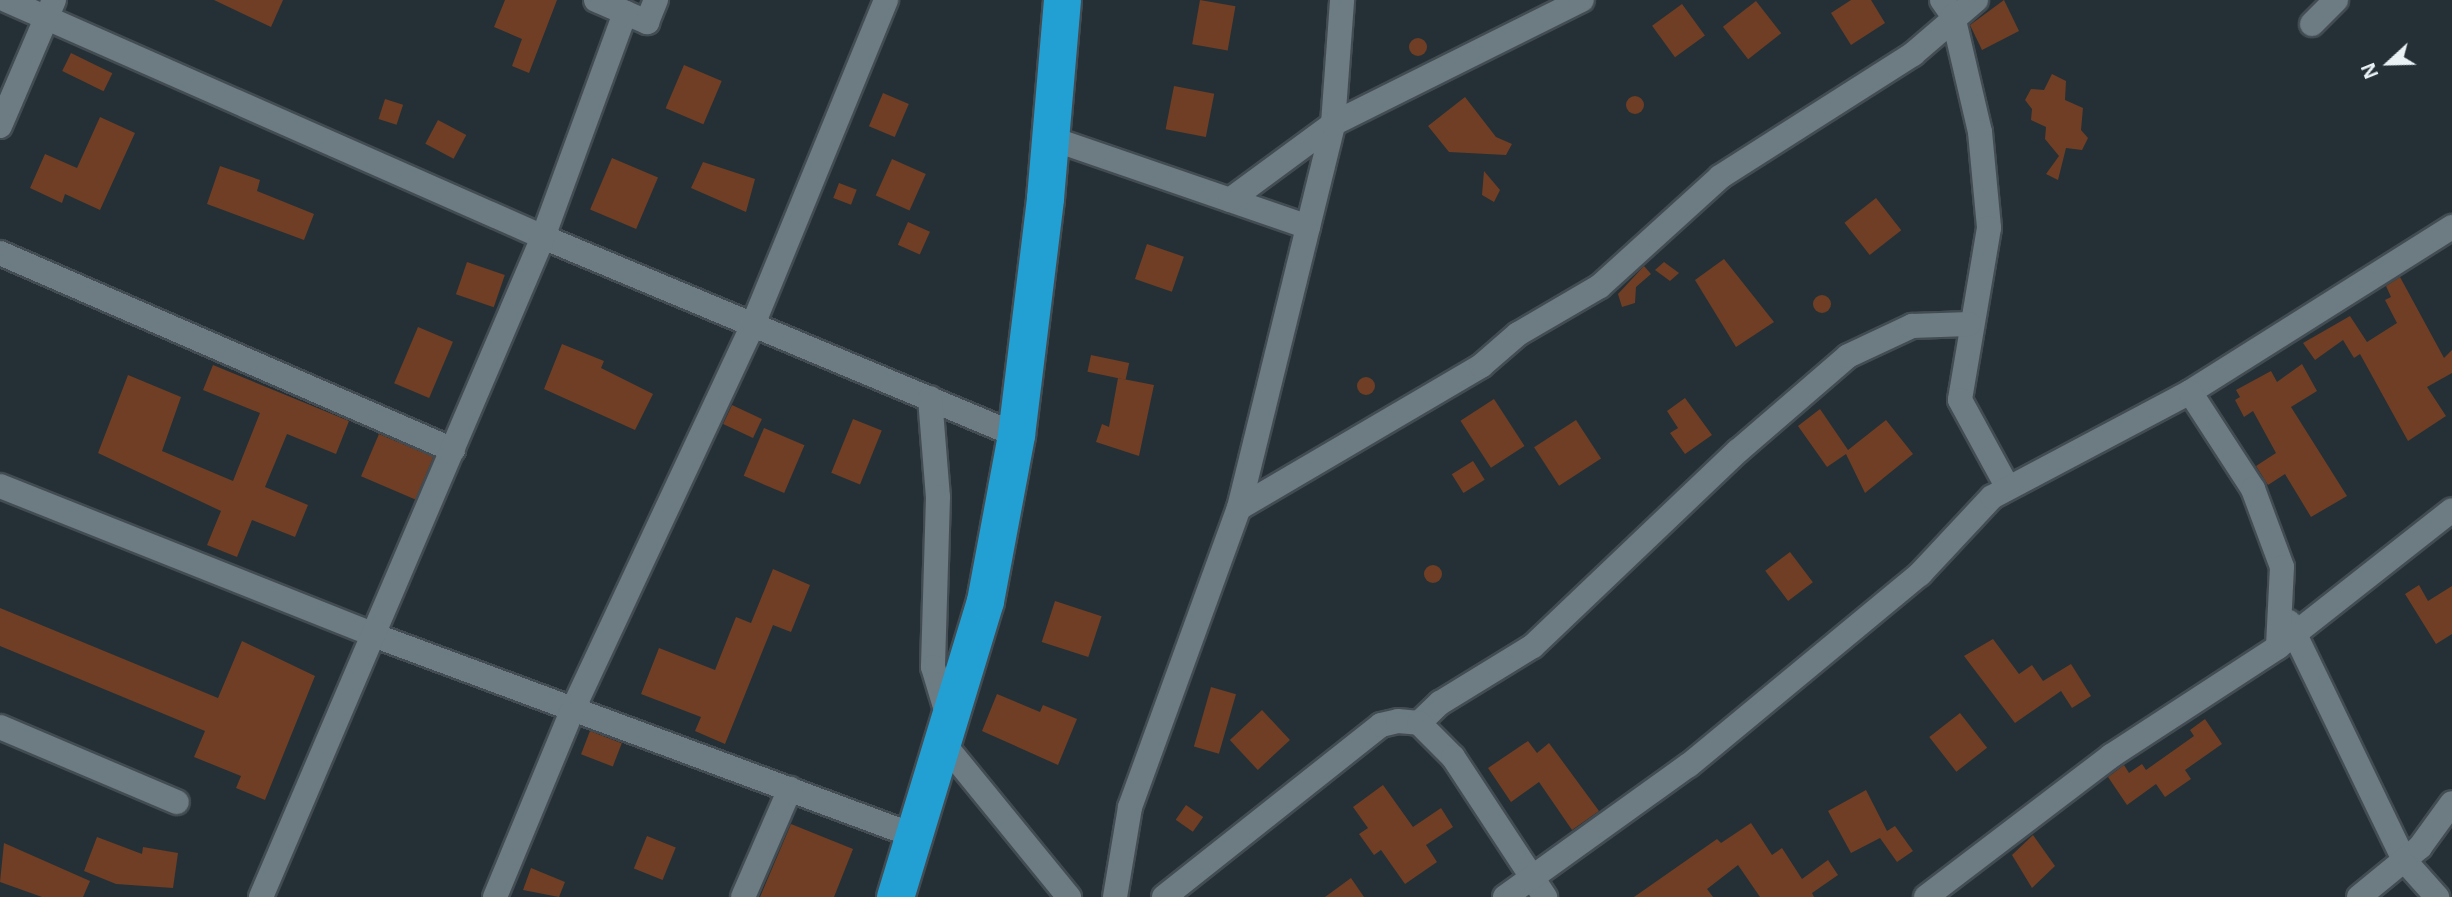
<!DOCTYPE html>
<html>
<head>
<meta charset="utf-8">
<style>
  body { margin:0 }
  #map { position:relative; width:2452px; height:897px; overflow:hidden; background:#243036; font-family:"Open Sans",sans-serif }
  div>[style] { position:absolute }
  .building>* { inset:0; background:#6f3e24; transform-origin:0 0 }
  .round { border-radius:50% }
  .roads { filter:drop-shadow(2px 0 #424c52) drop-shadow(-2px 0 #424c52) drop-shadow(0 2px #424c52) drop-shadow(0 -2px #424c52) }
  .minor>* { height:24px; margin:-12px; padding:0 12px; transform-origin:12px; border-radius:12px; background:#6d7b82 }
  .highway>* { height:37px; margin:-18.5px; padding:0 18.5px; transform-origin:18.5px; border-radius:18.5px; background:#22a0d3 }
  span { translate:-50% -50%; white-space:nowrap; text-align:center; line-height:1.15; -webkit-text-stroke:7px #243036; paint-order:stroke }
  .north { position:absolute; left:2354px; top:28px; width:70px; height:70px; -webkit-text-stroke:5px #243036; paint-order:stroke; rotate:248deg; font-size:19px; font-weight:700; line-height:28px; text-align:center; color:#eaf2f6 }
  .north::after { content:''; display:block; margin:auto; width:24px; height:32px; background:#eaf2f6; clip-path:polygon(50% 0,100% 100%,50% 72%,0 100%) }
</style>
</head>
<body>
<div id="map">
  <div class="building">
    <i style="clip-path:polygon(214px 0,283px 0,271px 27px)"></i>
    <i style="clip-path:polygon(505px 0,557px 0,529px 73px,512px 66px,522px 39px,494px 27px)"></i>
    <i style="left:1200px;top:0;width:36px;height:45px;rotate:10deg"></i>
    <i style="clip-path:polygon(1851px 0,1871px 0,1885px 23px,1851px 45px,1831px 13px)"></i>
    <i style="clip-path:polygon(2004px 0,2019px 31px,1982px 50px,1970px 25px)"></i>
    <i style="left:1756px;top:1px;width:41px;height:42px;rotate:52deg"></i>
    <i style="left:1682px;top:4px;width:39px;height:37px;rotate:54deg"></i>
    <i class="round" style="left:1409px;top:38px;width:18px;height:18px"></i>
    <i style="left:71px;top:53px;width:46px;height:20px;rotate:26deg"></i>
    <i style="left:684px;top:65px;width:41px;height:47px;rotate:23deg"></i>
    <i style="clip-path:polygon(2052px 74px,2066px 81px,2065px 100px,2083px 108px,2081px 130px,2088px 138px,2082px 150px,2066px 148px,2058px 180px,2046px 174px,2059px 156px,2045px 139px,2046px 127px,2031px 120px,2032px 109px,2025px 100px,2031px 89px,2044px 90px)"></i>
    <i style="left:1174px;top:86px;width:41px;height:44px;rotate:11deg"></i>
    <i style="left:883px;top:93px;width:28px;height:36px;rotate:23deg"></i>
    <i class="round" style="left:1626px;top:96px;width:18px;height:18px"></i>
    <i style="clip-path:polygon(1465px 97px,1496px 137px,1512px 144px,1506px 155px,1449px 152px,1428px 126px)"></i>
    <i style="left:385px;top:99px;width:19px;height:21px;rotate:18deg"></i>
    <i style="clip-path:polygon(100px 117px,135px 133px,100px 210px,65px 194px,62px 203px,30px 188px,45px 154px,77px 168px)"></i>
    <i style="left:438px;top:120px;width:32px;height:27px;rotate:28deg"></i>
    <i style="left:612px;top:158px;width:50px;height:56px;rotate:23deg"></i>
    <i style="left:892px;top:159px;width:37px;height:40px;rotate:24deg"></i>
    <i style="clip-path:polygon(703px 162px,755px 179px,746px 212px,691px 188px)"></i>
    <i style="clip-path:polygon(220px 166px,260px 180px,257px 191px,314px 214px,304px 240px,207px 204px)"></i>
    <i style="clip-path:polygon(1484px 171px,1500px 190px,1494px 202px,1482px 195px)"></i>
    <i style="left:839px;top:183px;width:19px;height:16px;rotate:21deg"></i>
    <i style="left:1876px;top:198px;width:41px;height:40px;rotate:52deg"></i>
    <i style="left:908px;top:222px;width:24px;height:25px;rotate:24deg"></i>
    <i style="left:1147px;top:244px;width:39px;height:37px;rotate:19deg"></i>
    <i style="clip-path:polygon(1724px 259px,1774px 322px,1736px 347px,1695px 280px)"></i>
    <i style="left:467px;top:262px;width:40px;height:34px;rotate:19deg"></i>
    <i style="clip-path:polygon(1664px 262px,1679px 273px,1670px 281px,1655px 270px)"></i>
    <i style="clip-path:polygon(1644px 266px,1651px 274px,1636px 287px,1635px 303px,1622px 307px,1618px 294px)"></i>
    <i style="clip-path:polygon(2400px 277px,2444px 358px,2452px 350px,2452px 373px,2427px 387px,2446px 416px,2408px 441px,2360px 354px,2354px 358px,2343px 340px,2315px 360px,2303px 343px,2350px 316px,2367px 342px,2397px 323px,2385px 300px,2391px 297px,2386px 286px)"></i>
    <i class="round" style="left:1813px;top:295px;width:18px;height:18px"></i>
    <i style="left:418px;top:327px;width:38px;height:61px;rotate:23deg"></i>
    <i style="clip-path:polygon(562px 344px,604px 361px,601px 368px,653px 394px,635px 430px,544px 389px)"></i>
    <i style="left:1091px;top:355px;width:39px;height:17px;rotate:12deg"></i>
    <i style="clip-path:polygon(2302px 364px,2317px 391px,2291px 407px,2347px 496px,2311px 517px,2285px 474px,2268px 485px,2256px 466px,2276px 453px,2253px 411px,2244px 417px,2235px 400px,2240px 397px,2236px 390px,2271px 371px,2277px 382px)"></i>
    <i style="clip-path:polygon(213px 365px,349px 421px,336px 454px,287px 434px,265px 487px,308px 505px,295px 537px,252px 520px,237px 557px,207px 545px,221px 511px,98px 453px,128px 375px,181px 397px,162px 451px,233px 481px,260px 413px,203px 390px)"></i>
    <i class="round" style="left:1357px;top:377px;width:18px;height:18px"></i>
    <i style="clip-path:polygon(1118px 378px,1154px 385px,1139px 456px,1096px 442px,1102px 424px,1109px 427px)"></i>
    <i style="clip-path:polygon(1685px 398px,1712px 435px,1685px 454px,1670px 433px,1678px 428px,1667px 411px)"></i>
    <i style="left:1494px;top:399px;width:56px;height:40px;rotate:57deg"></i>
    <i style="left:732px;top:405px;width:33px;height:21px;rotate:25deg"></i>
    <i style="clip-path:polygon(1820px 409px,1848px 450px,1886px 420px,1913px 454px,1865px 493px,1846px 454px,1827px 467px,1798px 426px)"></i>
    <i style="left:853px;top:419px;width:31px;height:58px;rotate:22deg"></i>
    <i style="left:1576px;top:420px;width:46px;height:50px;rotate:57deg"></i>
    <i style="left:764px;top:428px;width:44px;height:52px;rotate:23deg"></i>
    <i style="left:379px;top:434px;width:59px;height:46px;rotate:23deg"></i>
    <i style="left:1473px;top:461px;width:22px;height:25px;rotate:58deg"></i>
    <i style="left:1790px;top:552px;width:38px;height:31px;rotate:53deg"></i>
    <i class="round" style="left:1424px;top:565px;width:18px;height:18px"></i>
    <i style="clip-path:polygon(773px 569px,810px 585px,791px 632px,773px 625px,725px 744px,695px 731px,701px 717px,641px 694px,659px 648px,715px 670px,736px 617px,751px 623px)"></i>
    <i style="clip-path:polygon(2419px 585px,2428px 601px,2452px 586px,2452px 634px,2436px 644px,2405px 594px)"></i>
    <i style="left:1055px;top:601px;width:49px;height:43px;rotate:18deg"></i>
    <i style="clip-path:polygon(0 608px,218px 698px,242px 641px,315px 676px,265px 800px,236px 788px,241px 776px,194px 757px,205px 731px,0 646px)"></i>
    <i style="clip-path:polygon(1993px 639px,2019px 674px,2032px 665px,2043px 681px,2071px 664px,2091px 696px,2072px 708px,2061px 691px,2015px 723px,1964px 656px)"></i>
    <i style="left:1211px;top:687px;width:26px;height:62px;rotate:16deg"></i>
    <i style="clip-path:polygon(997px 694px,1040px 712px,1043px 705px,1077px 719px,1058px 765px,982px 731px)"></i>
    <i style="left:1262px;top:710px;width:41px;height:44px;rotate:47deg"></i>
    <i style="left:1960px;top:713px;width:44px;height:39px;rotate:52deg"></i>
    <i style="clip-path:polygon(2205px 719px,2222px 744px,2185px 770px,2191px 779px,2165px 797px,2156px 784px,2127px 805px,2108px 777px,2124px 765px,2129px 773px,2142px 764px,2146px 770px,2194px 736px,2190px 730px)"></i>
    <i style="left:590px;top:731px;width:34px;height:25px;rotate:21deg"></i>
    <i style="clip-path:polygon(1528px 741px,1537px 753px,1549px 743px,1599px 811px,1572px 830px,1539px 782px,1511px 802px,1488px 768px)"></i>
    <i style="clip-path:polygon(1383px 785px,1413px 827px,1441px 808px,1453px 827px,1426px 845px,1437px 862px,1405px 884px,1381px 850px,1374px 855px,1359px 834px,1368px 828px,1353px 807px)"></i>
    <i style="clip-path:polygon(1866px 790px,1887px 831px,1895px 826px,1913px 851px,1897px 862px,1880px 838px,1851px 853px,1828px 811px)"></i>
    <i style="left:1186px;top:805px;width:21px;height:18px;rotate:35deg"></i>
    <i style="clip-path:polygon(1751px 823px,1772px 855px,1782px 848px,1802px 879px,1828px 860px,1838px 875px,1812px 893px,1814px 897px,1760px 897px,1738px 865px,1707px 889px,1713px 897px,1634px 897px,1717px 839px,1721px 843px)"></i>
    <i style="clip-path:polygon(791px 824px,853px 849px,834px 897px,760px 897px)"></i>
    <i style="clip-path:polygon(2033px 835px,2055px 866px,2032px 888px,2012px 855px)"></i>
    <i style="left:647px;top:836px;width:31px;height:35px;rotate:22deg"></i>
    <i style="clip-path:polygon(97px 837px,142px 854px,143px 847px,178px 853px,173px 888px,116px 884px,84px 871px)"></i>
    <i style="clip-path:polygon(4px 843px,90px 881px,83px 897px,42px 897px,0 882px)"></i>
    <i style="clip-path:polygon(531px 868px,565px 882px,559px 897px,523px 890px)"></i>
    <i style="clip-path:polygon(1351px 878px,1364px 897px,1325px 897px)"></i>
  </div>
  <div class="roads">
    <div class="minor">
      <i style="left:6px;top:0;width:587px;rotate:23.81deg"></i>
      <i style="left:543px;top:237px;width:513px;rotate:22.71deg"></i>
      <i style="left:596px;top:0;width:56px;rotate:23.3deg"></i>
      <i style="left:647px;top:22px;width:24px;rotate:-68deg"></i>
      <i style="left:1942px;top:0;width:19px;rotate:55deg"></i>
      <i style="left:1953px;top:16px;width:119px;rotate:76.9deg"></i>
      <i style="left:1980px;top:132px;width:96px;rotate:84.6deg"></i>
      <i style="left:1989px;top:228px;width:174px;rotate:99.6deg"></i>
      <i style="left:1960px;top:400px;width:100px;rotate:61.4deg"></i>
      <i style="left:2312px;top:24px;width:34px;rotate:-45deg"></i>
      <i style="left:0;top:126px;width:137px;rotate:-66.8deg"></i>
      <i style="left:1050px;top:138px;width:273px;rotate:19deg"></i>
      <i style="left:1230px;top:200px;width:128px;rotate:-36.4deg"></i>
      <i style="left:1333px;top:124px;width:278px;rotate:-26.5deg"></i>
      <i style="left:0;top:253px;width:494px;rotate:23.5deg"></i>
      <i style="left:2190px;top:392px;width:310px;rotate:-32.2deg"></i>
      <i style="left:930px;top:398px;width:99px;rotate:85.4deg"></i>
      <i style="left:938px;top:497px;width:170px;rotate:91.7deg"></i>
      <i style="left:933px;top:667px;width:55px;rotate:73.2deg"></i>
      <i style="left:0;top:486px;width:405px;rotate:21.7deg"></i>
      <i style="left:376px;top:636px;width:575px;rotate:20.36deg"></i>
      <i style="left:1239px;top:508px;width:281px;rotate:-30.4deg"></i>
      <i style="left:1481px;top:366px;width:49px;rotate:-40.9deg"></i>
      <i style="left:1518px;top:334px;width:95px;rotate:-30.3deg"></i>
      <i style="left:1600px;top:286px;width:162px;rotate:-42.2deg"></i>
      <i style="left:1720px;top:177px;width:229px;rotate:-32.5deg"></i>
      <i style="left:1913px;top:54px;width:83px;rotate:-40.6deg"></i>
      <i style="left:2289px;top:622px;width:264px;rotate:64.2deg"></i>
      <i style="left:2404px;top:860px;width:50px;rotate:48.3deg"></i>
      <i style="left:1419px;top:723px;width:29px;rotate:-44deg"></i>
      <i style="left:1440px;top:703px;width:109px;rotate:-31.5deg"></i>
      <i style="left:1533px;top:646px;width:283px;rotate:-43.6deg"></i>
      <i style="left:1738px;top:451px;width:145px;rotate:-40.8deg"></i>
      <i style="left:1848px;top:356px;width:71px;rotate:-25.1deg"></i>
      <i style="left:1912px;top:326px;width:57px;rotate:-2deg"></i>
      <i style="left:0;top:727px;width:192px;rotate:23deg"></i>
      <i style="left:944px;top:744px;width:198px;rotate:50.8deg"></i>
      <i style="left:261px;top:897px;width:718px;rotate:-66.86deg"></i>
      <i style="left:543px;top:237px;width:239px;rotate:-69.9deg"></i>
      <i style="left:495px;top:897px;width:204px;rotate:-67.5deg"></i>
      <i style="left:573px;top:709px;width:427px;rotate:-64.9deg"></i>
      <i style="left:754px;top:322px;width:348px;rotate:-67.7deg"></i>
      <i style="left:743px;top:897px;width:118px;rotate:-66.5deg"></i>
      <i style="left:1115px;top:897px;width:91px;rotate:-80.5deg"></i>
      <i style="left:1130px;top:807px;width:318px;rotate:-70deg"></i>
      <i style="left:1239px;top:508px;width:395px;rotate:-76.2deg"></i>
      <i style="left:1333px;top:124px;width:124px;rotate:-85.8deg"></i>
      <i style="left:1164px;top:897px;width:277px;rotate:-38.4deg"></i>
      <i style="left:1381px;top:725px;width:17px;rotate:-13deg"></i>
      <i style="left:1398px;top:721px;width:21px;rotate:5deg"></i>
      <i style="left:1419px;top:723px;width:48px;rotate:45deg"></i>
      <i style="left:1453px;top:757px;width:168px;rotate:56.7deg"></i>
      <i style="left:1505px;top:897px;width:226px;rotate:-35.7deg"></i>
      <i style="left:1689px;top:765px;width:300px;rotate:-39.6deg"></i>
      <i style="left:1920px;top:574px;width:105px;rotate:-46.9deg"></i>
      <i style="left:1992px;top:497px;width:224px;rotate:-27.9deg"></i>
      <i style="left:2190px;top:392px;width:116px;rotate:57deg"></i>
      <i style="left:2253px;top:489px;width:83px;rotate:69.6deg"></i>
      <i style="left:2282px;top:567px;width:80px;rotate:92.9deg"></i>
      <i style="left:1926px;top:897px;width:233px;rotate:-37.3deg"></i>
      <i style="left:2111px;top:756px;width:199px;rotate:-33.1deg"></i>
      <i style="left:2278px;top:647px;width:221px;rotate:-38.2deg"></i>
      <i style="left:2359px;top:897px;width:79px;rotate:-39.3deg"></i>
      <i style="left:2420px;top:847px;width:54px;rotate:-54deg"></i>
    </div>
    <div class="highway">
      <i style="left:895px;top:897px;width:309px;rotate:-73.1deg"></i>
      <i style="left:985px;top:601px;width:169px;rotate:-79.4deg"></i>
      <i style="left:1016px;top:435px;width:239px;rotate:-83deg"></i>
      <i style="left:1045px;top:198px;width:199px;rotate:-85.1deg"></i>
    </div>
  </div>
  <div class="north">N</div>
</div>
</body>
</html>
